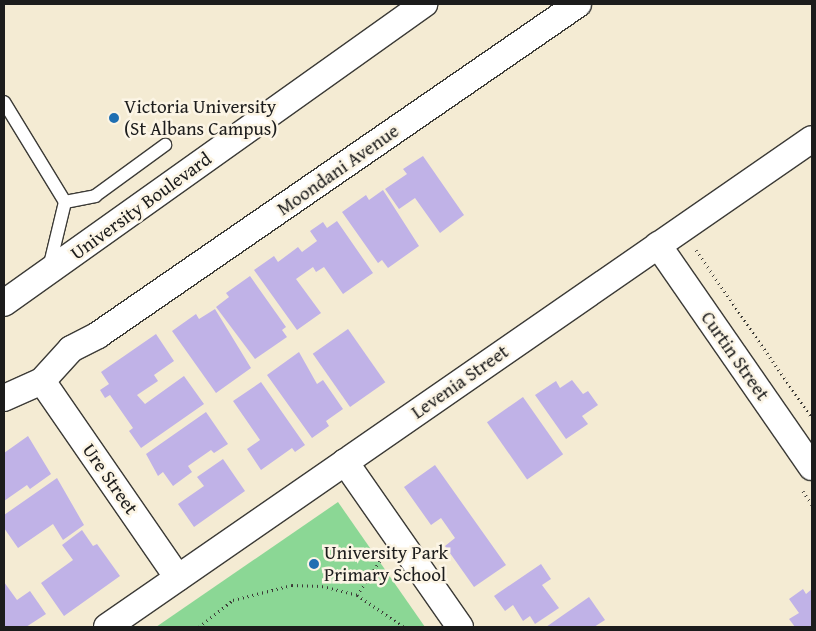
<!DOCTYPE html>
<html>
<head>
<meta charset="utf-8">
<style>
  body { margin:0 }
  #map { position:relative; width:816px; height:631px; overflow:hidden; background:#f4ebd3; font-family:"Gentium Book Plus",serif }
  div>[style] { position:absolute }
  .green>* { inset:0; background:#8bd795 }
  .building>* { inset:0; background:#c0b2e7; transform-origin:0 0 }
  .path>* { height:3px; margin-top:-1.5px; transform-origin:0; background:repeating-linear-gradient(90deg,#3c3b37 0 1px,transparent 0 5px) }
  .roads { filter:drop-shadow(1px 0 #3c3b37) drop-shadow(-1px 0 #3c3b37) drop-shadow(0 1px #3c3b37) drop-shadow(0 -1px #3c3b37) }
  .service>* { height:12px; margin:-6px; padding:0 6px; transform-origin:6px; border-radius:6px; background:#fff }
  .minor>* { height:26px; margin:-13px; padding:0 13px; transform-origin:13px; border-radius:13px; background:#fff }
  .dots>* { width:14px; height:14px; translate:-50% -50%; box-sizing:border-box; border:2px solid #fcf5e5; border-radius:50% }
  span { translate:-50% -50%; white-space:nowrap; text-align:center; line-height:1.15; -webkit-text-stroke:5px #fcf5e5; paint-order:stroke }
  .poi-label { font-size:19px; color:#1c1c1c }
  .left { translate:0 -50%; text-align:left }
  .street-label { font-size:19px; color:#1c1c1c }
  .frame { position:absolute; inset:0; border:5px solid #1c1c1c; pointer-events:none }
</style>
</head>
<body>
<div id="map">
  <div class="green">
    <i style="clip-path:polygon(338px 502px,425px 627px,156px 627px)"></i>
  </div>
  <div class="building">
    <i style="clip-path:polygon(423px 156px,464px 215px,440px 233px,415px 198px,399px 209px,385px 189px,407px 174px,403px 169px)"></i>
    <i style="clip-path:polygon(383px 190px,419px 246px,388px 268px,382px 260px,378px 263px,342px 212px,366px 195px,369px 200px)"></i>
    <i style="clip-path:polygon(337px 221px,373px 273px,343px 294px,324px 267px,316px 272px,313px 267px,296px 279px,321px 313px,297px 330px,254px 270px,274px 256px,278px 262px,298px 247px,302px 252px,317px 241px,310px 231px,323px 222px,327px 228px)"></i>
    <i style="clip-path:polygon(250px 276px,286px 327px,282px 330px,287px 337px,255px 359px,216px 307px,229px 297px,226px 293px)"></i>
    <i style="clip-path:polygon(215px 309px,251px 368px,216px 393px,172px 331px,196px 314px,199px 319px)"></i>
    <i style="left:348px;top:329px;width:65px;height:43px;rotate:55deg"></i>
    <i style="clip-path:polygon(156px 334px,174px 361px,154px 375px,158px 381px,137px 395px,145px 404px,184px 376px,204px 404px,141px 448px,129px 431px,133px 428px,110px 395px,105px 398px,100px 390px,109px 384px,101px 372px)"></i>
    <i style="clip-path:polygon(299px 352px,317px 384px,323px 380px,343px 409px,326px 421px,329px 426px,312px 438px,267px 375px)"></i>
    <i style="clip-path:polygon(572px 380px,583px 394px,588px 391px,598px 405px,582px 416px,588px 424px,566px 439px,535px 395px,556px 381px,560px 388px)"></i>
    <i style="clip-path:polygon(261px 382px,305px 445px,295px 452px,292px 448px,261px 470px,247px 449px,260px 440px,233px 401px)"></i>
    <i style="left:523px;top:397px;width:70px;height:44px;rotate:55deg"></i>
    <i style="clip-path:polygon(206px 412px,228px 444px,214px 453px,211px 450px,188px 466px,192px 472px,173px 486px,163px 472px,158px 476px,146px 454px)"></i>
    <i style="clip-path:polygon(28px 436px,51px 474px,30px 489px,27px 485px,4px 501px,4px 453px)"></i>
    <i style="clip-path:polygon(223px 459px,245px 491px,194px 527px,178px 504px,204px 486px,197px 477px)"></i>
    <i style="clip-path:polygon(435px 465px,506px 565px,474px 587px,445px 546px,455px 538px,441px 518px,431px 525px,404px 487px)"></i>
    <i style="clip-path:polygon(57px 478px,84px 525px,63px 540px,53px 524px,18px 548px,4px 528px,4px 515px)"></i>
    <i style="clip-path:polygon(82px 530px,93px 546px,97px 544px,120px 576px,64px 616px,41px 583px,73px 560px,62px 545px)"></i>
    <i style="clip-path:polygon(541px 564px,551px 579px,542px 585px,559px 608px,535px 624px,530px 616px,523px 621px,513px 605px,505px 611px,494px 596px)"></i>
    <i style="clip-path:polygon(4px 582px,17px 600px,30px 591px,46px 614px,26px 627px,4px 627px)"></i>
    <i style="clip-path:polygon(803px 589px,806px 594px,812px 589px,812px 627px,795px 627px,789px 619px,799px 613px,789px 599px)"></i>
    <i style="clip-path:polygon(589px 597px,605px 620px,594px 627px,546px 627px)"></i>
  </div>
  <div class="path">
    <i style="left:696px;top:250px;width:204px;rotate:55.4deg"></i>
    <i style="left:803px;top:491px;width:17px;rotate:57deg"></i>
    <i style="left:357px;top:595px;width:43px;rotate:-56.3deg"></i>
    <i style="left:199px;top:627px;width:43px;rotate:-38.5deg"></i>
    <i style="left:233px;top:600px;width:61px;rotate:-14.3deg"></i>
    <i style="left:292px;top:585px;width:30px;rotate:2deg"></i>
    <i style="left:322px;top:586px;width:36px;rotate:14deg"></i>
    <i style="left:357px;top:595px;width:57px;rotate:34.2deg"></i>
  </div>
  <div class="roads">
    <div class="service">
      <i style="left:4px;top:102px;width:117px;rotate:58.6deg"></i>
      <i style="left:65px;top:202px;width:68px;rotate:103.6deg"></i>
      <i style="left:65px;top:202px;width:31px;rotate:-11deg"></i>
      <i style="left:95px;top:196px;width:87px;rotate:-36.1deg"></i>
    </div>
    <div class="minor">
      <i style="left:658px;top:245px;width:270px;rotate:55.3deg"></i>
      <i style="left:4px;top:303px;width:516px;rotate:-35.45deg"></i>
      <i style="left:42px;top:381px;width:239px;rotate:55.4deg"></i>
      <i style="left:4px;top:398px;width:42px;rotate:-24.1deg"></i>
      <i style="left:42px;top:381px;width:43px;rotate:-47.8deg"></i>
      <i style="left:71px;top:349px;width:30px;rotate:-27deg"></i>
      <i style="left:98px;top:335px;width:583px;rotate:-34.59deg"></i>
      <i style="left:345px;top:462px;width:201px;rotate:55.1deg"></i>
      <i style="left:107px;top:627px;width:857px;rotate:-34.69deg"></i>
    </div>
  </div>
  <div class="dots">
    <i style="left:114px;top:118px;background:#1f6fb2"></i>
    <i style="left:314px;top:564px;background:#1f6fb2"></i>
  </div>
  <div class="poi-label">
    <span class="left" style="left:124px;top:118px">Victoria University<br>(St Albans Campus)</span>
    <span class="left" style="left:324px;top:564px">University Park<br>Primary School</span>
  </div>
  <div class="street-label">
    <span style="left:338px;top:170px;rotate:-35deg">Moondani Avenue</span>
    <span style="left:141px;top:206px;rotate:-36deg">University Boulevard</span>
    <span style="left:735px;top:356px;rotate:55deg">Curtin Street</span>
    <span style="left:460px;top:382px;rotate:-35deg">Levenia Street</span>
    <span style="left:110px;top:479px;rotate:55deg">Ure Street</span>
  </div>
  <div class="frame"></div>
</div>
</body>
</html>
